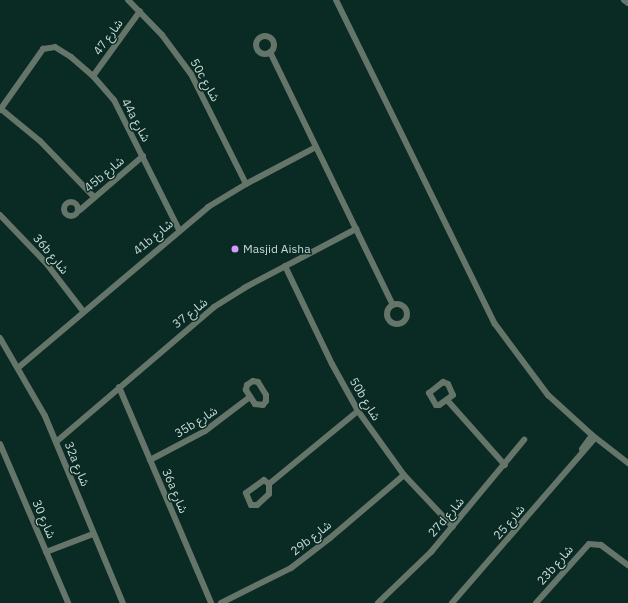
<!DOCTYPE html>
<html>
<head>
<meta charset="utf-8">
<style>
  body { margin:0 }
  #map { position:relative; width:628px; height:603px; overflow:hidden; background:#0a2a24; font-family:"IBM Plex Sans","Noto Sans Arabic",sans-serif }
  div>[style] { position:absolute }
  .minor>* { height:6px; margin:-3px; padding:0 3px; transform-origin:3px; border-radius:3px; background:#657569 }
  .minor>.ring { margin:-3px; padding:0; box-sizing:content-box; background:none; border:6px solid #657569; border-radius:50% }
  .dots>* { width:11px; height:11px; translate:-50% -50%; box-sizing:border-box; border:2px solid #0a2a24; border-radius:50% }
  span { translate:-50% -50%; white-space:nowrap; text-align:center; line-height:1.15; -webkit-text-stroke:3px #0a2a24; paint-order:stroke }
  .street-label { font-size:12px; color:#cadbd7 }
  .poi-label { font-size:12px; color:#cadbd7 }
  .left { translate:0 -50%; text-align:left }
</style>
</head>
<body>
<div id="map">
  <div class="minor">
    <i style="left:128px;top:0;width:49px;rotate:45.8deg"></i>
    <i style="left:162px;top:35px;width:49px;rotate:53.4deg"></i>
    <i style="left:191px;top:74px;width:123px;rotate:63.4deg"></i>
    <i style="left:336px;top:0;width:361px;rotate:63.9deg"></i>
    <i style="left:495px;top:324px;width:89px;rotate:53.3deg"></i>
    <i style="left:548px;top:395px;width:59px;rotate:42.3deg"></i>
    <i style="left:592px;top:435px;width:46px;rotate:37.9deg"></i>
    <i style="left:624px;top:0;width:5px;rotate:37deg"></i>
    <i class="ring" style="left:256px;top:36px;width:12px;height:12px"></i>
    <i style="left:270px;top:52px;width:281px;rotate:64.1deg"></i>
    <i style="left:93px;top:76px;width:80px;rotate:-54.1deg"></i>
    <i style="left:1px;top:109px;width:50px;rotate:39.4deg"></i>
    <i style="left:40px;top:141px;width:78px;rotate:46deg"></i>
    <i style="left:0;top:110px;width:75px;rotate:-54.8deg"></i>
    <i style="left:43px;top:49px;width:12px;rotate:-9deg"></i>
    <i style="left:55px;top:47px;width:19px;rotate:32deg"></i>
    <i style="left:71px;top:57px;width:29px;rotate:41deg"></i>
    <i style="left:93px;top:76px;width:32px;rotate:49deg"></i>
    <i style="left:114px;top:100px;width:145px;rotate:63.4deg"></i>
    <i class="ring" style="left:64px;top:202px;width:8px;height:8px"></i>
    <i style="left:80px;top:210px;width:83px;rotate:-40.6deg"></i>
    <i style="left:0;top:215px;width:66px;rotate:46.2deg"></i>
    <i style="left:46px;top:263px;width:61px;rotate:52.4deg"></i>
    <i style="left:285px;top:266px;width:109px;rotate:64.4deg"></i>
    <i style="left:332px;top:364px;width:54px;rotate:61deg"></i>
    <i style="left:358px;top:411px;width:79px;rotate:54.3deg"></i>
    <i style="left:404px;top:475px;width:71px;rotate:46.7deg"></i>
    <i class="ring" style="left:387px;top:304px;width:14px;height:14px"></i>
    <i style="left:0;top:338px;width:90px;rotate:60deg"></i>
    <i style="left:45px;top:416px;width:203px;rotate:67.4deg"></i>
    <i style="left:19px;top:367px;width:248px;rotate:-40.2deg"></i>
    <i style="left:208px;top:207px;width:44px;rotate:-31.2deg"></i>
    <i style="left:246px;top:184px;width:79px;rotate:-27.9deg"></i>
    <i style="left:253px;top:381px;width:5px;rotate:11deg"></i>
    <i style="left:258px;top:382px;width:15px;rotate:58deg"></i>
    <i style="left:266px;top:395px;width:6px;rotate:90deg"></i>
    <i style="left:266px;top:401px;width:5px;rotate:127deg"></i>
    <i style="left:263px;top:405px;width:8px;rotate:-173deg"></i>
    <i style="left:255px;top:404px;width:17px;rotate:-123deg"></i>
    <i style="left:246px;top:390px;width:5px;rotate:-79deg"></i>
    <i style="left:247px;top:385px;width:7px;rotate:-34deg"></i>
    <i style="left:443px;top:382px;width:5px;rotate:22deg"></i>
    <i style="left:448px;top:384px;width:12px;rotate:66deg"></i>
    <i style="left:453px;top:395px;width:17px;rotate:144deg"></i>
    <i style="left:439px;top:405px;width:3px;rotate:180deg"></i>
    <i style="left:436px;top:405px;width:14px;rotate:-120deg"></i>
    <i style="left:429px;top:393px;width:18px;rotate:-38deg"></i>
    <i style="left:119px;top:387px;width:235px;rotate:66.9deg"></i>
    <i style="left:447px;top:400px;width:87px;rotate:48.3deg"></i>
    <i style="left:56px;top:442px;width:208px;rotate:-40.5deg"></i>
    <i style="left:214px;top:307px;width:36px;rotate:-32deg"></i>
    <i style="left:244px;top:288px;width:127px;rotate:-27.8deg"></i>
    <i style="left:0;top:444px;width:173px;rotate:66.8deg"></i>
    <i style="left:582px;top:449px;width:17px;rotate:-54deg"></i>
    <i style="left:150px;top:460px;width:62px;rotate:-27.8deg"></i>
    <i style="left:205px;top:431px;width:56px;rotate:-37.1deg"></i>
    <i style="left:264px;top:480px;width:6px;rotate:39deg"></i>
    <i style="left:269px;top:484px;width:10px;rotate:90deg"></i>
    <i style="left:269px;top:494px;width:16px;rotate:137deg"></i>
    <i style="left:257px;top:505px;width:6px;rotate:180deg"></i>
    <i style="left:251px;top:505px;width:13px;rotate:-113deg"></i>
    <i style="left:246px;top:493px;width:22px;rotate:-36deg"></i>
    <i style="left:269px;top:484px;width:115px;rotate:-39.4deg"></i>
    <i style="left:46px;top:552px;width:50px;rotate:-21deg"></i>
    <i style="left:221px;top:603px;width:78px;rotate:-26.6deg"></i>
    <i style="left:291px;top:568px;width:49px;rotate:-37.6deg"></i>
    <i style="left:330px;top:538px;width:97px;rotate:-40.4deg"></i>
    <i style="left:378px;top:603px;width:74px;rotate:-43.9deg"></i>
    <i style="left:431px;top:552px;width:146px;rotate:-50.3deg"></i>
    <i style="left:452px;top:603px;width:218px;rotate:-49.1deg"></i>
    <i style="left:536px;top:603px;width:79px;rotate:-48.1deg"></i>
    <i style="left:589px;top:544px;width:12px;rotate:5deg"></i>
    <i style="left:601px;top:545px;width:34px;rotate:37deg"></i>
  </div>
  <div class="dots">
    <i style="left:235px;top:249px;background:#d69bfa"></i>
  </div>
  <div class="street-label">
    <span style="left:108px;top:37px;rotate:-54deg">شارع 47</span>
    <span style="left:205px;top:80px;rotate:61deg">50c شارع</span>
    <span style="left:136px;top:120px;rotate:62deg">44a شارع</span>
    <span style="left:104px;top:174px;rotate:-40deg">45b شارع</span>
    <span style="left:153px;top:237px;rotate:-40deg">41b شارع</span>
    <span style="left:51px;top:254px;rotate:50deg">36b شارع</span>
    <span style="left:190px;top:313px;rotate:-38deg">شارع 37</span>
    <span style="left:365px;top:399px;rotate:59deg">50b شارع</span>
    <span style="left:196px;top:422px;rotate:-32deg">35b شارع</span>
    <span style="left:77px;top:464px;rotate:68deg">32a شارع</span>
    <span style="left:175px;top:491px;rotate:67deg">36a شارع</span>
    <span style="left:446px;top:517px;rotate:-49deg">27d شارع</span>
    <span style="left:44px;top:519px;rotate:67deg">شارع 30</span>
    <span style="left:509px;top:522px;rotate:-50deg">شارع 25</span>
    <span style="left:311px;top:538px;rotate:-38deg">29b شارع</span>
    <span style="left:555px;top:565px;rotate:-49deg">23b شارع</span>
  </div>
  <div class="poi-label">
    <span class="left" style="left:243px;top:249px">Masjid Aisha</span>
  </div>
</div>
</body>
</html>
